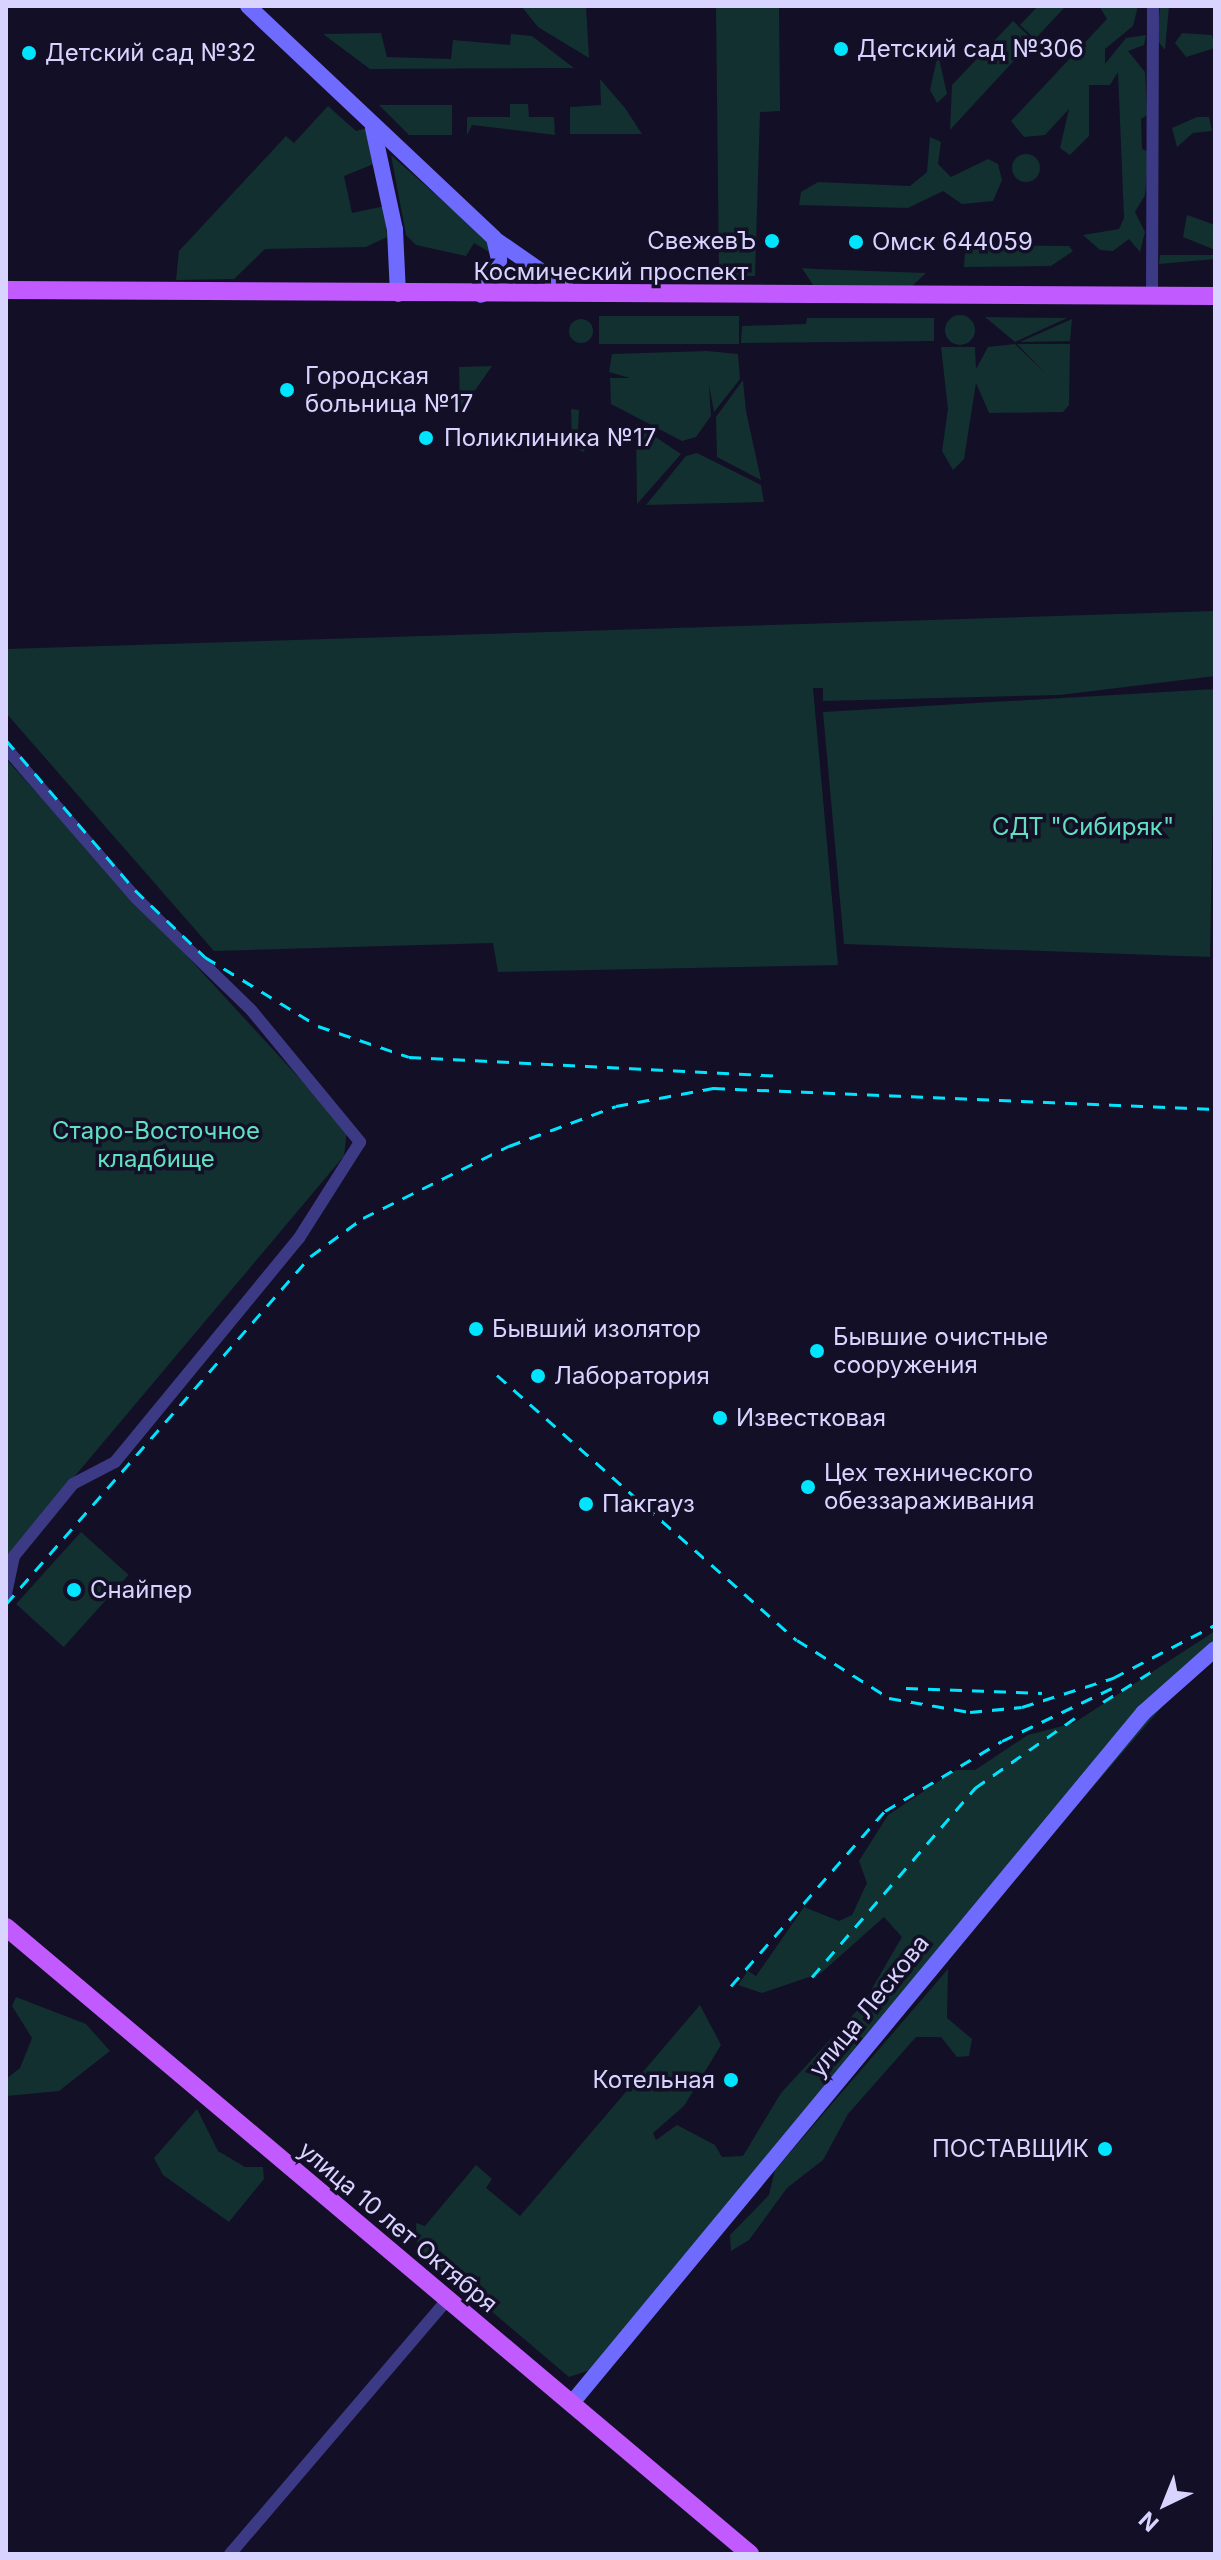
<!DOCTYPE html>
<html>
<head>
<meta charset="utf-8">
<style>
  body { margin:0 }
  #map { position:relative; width:1221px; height:2560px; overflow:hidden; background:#130f26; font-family:Inter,sans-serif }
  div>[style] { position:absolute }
  .green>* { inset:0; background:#12302f; transform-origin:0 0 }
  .round { border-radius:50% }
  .street>* { height:12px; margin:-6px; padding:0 6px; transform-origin:6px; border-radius:6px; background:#3d3a85 }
  .secondary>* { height:16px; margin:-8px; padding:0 8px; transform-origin:8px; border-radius:8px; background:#6f6bff }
  .primary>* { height:18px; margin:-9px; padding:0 9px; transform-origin:9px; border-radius:9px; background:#c25bff }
  .rail>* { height:3px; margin-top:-1.5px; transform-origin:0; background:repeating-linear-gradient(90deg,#00e5ff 0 12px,transparent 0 22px) }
  .dots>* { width:22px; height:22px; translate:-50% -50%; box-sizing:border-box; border:4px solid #130f26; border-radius:50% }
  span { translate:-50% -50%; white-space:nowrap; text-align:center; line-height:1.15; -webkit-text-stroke:7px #130f26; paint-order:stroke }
  .poi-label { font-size:24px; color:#d9d4ff }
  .left { translate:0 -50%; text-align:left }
  .right { translate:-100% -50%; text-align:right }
  .street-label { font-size:24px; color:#d9d4ff }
  .park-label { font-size:24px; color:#5fe0c0 }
  .frame { position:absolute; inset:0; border:8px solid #d9d4ff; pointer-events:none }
  .north { position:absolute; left:1125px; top:2464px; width:80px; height:80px; -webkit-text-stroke:6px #130f26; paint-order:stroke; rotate:223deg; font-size:22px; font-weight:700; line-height:32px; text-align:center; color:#d9d4ff }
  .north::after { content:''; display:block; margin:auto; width:28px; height:36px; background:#d9d4ff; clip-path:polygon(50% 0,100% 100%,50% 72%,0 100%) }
</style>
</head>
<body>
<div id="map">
  <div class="green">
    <i style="clip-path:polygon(521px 6px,586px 6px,589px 58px,538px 27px)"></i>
    <i style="clip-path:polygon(716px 6px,779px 6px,780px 111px,760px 112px,755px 276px,719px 276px)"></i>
    <i style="clip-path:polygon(1038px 6px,1065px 7px,1035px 39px,1020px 25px)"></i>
    <i style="clip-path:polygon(1099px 6px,1138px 6px,1133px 26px,1105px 49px,1105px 64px,1126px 38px,1146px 35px,1144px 45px,1128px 51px,1145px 72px,1147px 115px,1141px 119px,1142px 149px,1149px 152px,1145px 195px,1135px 212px,1145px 232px,1140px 252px,1129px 239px,1113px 251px,1100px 250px,1083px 235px,1119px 229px,1124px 218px,1118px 72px,1110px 85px,1089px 85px,1089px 136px,1070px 155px,1060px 148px,1069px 109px,1045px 135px,1024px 137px,1011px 121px,1107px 19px)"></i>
    <i style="clip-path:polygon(1160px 6px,1169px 6px,1165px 50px,1157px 40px)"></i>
    <i style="clip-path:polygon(1013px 21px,1033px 40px,950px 130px,952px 85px)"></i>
    <i style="clip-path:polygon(381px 33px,387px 57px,451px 59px,453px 40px,510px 45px,511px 34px,532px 36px,574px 68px,370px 69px,323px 34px)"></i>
    <i style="clip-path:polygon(1182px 33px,1212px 35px,1215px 48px,1186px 57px,1175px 43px)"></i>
    <i style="clip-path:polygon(938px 54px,947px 94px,937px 103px,930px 90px)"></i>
    <i style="clip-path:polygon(600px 79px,625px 108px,642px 134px,570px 134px,570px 107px,601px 105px)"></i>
    <i style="clip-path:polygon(510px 104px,528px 104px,529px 117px,554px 117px,555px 135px,472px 125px,467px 135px,467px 117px,510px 117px)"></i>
    <i style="clip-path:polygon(379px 105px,452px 105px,452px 135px,409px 135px)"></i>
    <i style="clip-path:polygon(328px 106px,356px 131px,366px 128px,376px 163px,344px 176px,352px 213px,385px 206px,387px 237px,366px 247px,265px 249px,234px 279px,176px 280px,179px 251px,286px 136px,294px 143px)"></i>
    <i style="clip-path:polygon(1197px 117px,1209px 117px,1212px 131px,1193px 133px,1177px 147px,1172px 128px)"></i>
    <i style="clip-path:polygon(930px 137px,941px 142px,938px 164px,951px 177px,988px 159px,998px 164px,1002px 180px,993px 201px,962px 204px,943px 191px,908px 208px,799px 205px,801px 192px,818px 182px,910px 186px,927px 172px)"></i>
    <i class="round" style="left:1012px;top:154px;width:28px;height:28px"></i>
    <i style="clip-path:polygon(391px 155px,486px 239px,494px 255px,474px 243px,466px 256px,416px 245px,406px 235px)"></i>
    <i style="clip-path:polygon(1187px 215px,1215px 225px,1215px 250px,1183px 237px)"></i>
    <i style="clip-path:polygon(981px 245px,1069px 246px,1073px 251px,1051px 266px,964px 267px,965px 251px)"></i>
    <i style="clip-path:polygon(1160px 255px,1215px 255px,1215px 259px,1159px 264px)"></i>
    <i style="clip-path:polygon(802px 268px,815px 269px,926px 273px,912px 286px,813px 285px)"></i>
    <i class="round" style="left:945px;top:315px;width:30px;height:30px"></i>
    <i style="left:599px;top:316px;width:140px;height:28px"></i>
    <i style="clip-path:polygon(985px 317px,1067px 318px,1015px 342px)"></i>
    <i style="clip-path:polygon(807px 318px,934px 318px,934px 341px,741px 343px,742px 326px,806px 324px)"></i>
    <i style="clip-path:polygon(1072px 319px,1070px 341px,1020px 342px)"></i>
    <i class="round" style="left:569px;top:319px;width:24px;height:24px"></i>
    <i style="clip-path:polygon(1015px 344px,1046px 374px,1017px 344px,1070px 344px,1069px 405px,1063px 412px,989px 413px,976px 383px,964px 459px,953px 470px,942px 451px,948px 409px,941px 347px,975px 347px,976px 369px,988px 347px)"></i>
    <i style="clip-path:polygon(707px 351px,738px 354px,740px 379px,714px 412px,709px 385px,711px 416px,696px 437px,682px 441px,611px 404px,610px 378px,630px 378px,609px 372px,612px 354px)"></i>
    <i style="clip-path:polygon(492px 366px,460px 412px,459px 367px)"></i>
    <i style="clip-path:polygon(743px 380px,746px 411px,761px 480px,717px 457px,716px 417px)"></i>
    <i style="clip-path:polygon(571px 409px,579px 410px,578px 432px,589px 436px,584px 452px,572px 447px)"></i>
    <i style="clip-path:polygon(636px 424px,681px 454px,637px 504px)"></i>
    <i style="clip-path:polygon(697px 453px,761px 485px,764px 502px,646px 505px,686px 456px)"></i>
    <i style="clip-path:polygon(1215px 611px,1215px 676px,1060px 695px,823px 701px,823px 688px,813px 688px,838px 965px,498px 972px,493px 943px,214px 951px,6px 713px,6px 649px)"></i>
    <i style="clip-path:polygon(1215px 689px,1210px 957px,844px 944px,823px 712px)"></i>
    <i style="clip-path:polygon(6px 759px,347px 1130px,344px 1156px,6px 1558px)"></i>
    <i style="left:81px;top:1532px;width:64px;height:97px;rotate:42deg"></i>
    <i style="clip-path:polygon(1215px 1631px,1215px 1645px,593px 2369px,569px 2377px,417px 2248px,416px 2223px,425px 2226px,476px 2165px,492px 2179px,486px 2188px,520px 2216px,700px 2005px,721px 2045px,684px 2106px,653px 2133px,656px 2140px,677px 2125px,715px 2145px,722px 2157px,743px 2156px,781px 2093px,863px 2004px,902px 1937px,884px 1917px,821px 1973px,762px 1993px,738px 1985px,748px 1971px,756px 1976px,804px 1907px,839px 1921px,852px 1915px,867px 1883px,859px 1861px,888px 1815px,956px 1770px,975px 1770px,1028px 1735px,1074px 1723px)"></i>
    <i style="clip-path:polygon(948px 1969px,947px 2018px,972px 2039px,969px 2056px,957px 2057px,941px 2037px,916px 2037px,848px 2114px,823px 2160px,787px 2188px,749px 2240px,731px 2251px,730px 2235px,769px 2195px,775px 2170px)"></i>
    <i style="clip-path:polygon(16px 1997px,86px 2024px,110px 2051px,59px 2091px,6px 2096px,6px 2079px,20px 2068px,32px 2038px,12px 2006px)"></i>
    <i style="clip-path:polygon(197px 2109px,218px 2151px,245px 2167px,263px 2167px,264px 2179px,229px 2222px,163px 2175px,154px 2158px)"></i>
  </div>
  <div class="street">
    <i style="left:1152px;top:295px;width:289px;rotate:-89.8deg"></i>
    <i style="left:6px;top:748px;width:198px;rotate:49.1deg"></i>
    <i style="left:136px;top:898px;width:162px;rotate:44.2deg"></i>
    <i style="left:252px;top:1011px;width:170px;rotate:50.5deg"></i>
    <i style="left:360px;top:1142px;width:114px;rotate:122.4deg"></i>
    <i style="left:299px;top:1238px;width:290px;rotate:129.4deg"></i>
    <i style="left:115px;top:1462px;width:47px;rotate:152.4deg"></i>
    <i style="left:73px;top:1484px;width:93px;rotate:129.3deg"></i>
    <i style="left:14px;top:1556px;width:39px;rotate:102deg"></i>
    <i style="left:230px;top:2554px;width:333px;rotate:-49.5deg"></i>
  </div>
  <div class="secondary">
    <i style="left:248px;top:6px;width:338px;rotate:43.3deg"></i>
    <i style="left:494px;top:238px;width:23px;rotate:77deg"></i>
    <i style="left:499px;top:260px;width:39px;rotate:117deg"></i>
    <i style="left:373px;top:128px;width:104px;rotate:77.8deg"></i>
    <i style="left:395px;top:230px;width:64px;rotate:87.3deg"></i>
    <i style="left:496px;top:240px;width:91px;rotate:34.7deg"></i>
    <i style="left:571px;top:2404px;width:897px;rotate:-50.38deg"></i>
    <i style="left:1143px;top:1713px;width:96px;rotate:-41.6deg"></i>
  </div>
  <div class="primary">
    <i style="left:6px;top:290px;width:1209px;rotate:0.28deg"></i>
    <i style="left:6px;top:1927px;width:973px;rotate:40.12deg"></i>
  </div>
  <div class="rail">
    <i style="left:6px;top:740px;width:198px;rotate:49.3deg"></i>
    <i style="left:135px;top:890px;width:97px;rotate:43.7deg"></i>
    <i style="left:205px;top:957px;width:132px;rotate:31.4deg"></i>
    <i style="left:318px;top:1026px;width:96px;rotate:18.8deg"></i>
    <i style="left:409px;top:1057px;width:372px;rotate:2.9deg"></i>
    <i style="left:497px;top:1375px;width:400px;rotate:41.5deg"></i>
    <i style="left:797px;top:1640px;width:109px;rotate:32.2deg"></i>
    <i style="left:889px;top:1698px;width:82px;rotate:9.8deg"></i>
    <i style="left:970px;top:1712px;width:52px;rotate:-5.5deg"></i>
    <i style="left:1022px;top:1707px;width:96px;rotate:-17.7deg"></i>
    <i style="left:1113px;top:1678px;width:115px;rotate:-27.5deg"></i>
    <i style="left:6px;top:1604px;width:463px;rotate:-48.8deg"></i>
    <i style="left:311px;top:1256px;width:64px;rotate:-36.2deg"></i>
    <i style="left:363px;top:1218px;width:163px;rotate:-26.3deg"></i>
    <i style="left:509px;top:1146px;width:114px;rotate:-20.5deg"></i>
    <i style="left:616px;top:1106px;width:99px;rotate:-10.5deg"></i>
    <i style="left:713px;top:1088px;width:502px;rotate:2.4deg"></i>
    <i style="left:906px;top:1688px;width:136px;rotate:2.1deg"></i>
    <i style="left:1103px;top:1702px;width:64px;rotate:-32.2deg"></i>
    <i style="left:812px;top:1977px;width:250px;rotate:-49.2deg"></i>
    <i style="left:975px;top:1788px;width:122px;rotate:-35deg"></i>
    <i style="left:731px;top:1986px;width:233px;rotate:-48.7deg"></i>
    <i style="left:885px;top:1811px;width:136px;rotate:-30.9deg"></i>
    <i style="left:1002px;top:1741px;width:122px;rotate:-25.7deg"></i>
  </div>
  <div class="dots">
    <i style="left:841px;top:49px;background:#00e5ff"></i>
    <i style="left:29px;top:53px;background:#00e5ff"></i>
    <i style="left:772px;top:241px;background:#00e5ff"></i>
    <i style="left:856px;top:242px;background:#00e5ff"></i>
    <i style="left:287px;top:390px;background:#00e5ff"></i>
    <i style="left:426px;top:438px;background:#00e5ff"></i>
    <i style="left:476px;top:1329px;background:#00e5ff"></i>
    <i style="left:817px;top:1351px;background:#00e5ff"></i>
    <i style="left:538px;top:1376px;background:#00e5ff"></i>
    <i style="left:720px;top:1418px;background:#00e5ff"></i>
    <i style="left:808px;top:1487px;background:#00e5ff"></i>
    <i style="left:586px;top:1504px;background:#00e5ff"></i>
    <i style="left:74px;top:1590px;background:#00e5ff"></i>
    <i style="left:731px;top:2080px;background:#00e5ff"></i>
    <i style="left:1105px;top:2149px;background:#00e5ff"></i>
  </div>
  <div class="poi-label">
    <span class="left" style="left:857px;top:49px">Детский сад №306</span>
    <span class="left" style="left:45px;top:53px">Детский сад №32</span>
    <span class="right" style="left:756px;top:241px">СвежевЪ</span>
    <span class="left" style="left:872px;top:242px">Омск 644059</span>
    <span class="left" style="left:305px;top:390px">Городская<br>больница №17</span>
    <span class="left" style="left:444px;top:438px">Поликлиника №17</span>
    <span class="left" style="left:492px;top:1329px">Бывший изолятор</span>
    <span class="left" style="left:833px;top:1351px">Бывшие очистные<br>сооружения</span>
    <span class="left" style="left:554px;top:1376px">Лаборатория</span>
    <span class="left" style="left:736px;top:1418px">Известковая</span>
    <span class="left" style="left:824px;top:1487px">Цех технического<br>обеззараживания</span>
    <span class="left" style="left:602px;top:1504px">Пакгауз</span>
    <span class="left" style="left:90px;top:1590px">Снайпер</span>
    <span class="right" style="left:715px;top:2080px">Котельная</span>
    <span class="right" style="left:1089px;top:2149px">ПОСТАВЩИК</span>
  </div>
  <div class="street-label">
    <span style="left:611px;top:272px">Космический проспект</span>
    <span style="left:869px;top:2006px;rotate:-51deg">улица Лескова</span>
    <span style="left:398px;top:2227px;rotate:40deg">улица 10 лет Октября</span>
  </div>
  <div class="park-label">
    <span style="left:1083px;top:827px">СДТ "Сибиряк"</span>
    <span style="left:156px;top:1145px">Старо-Восточное<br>кладбище</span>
  </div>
  <div class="frame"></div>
  <div class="north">N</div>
</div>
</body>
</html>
